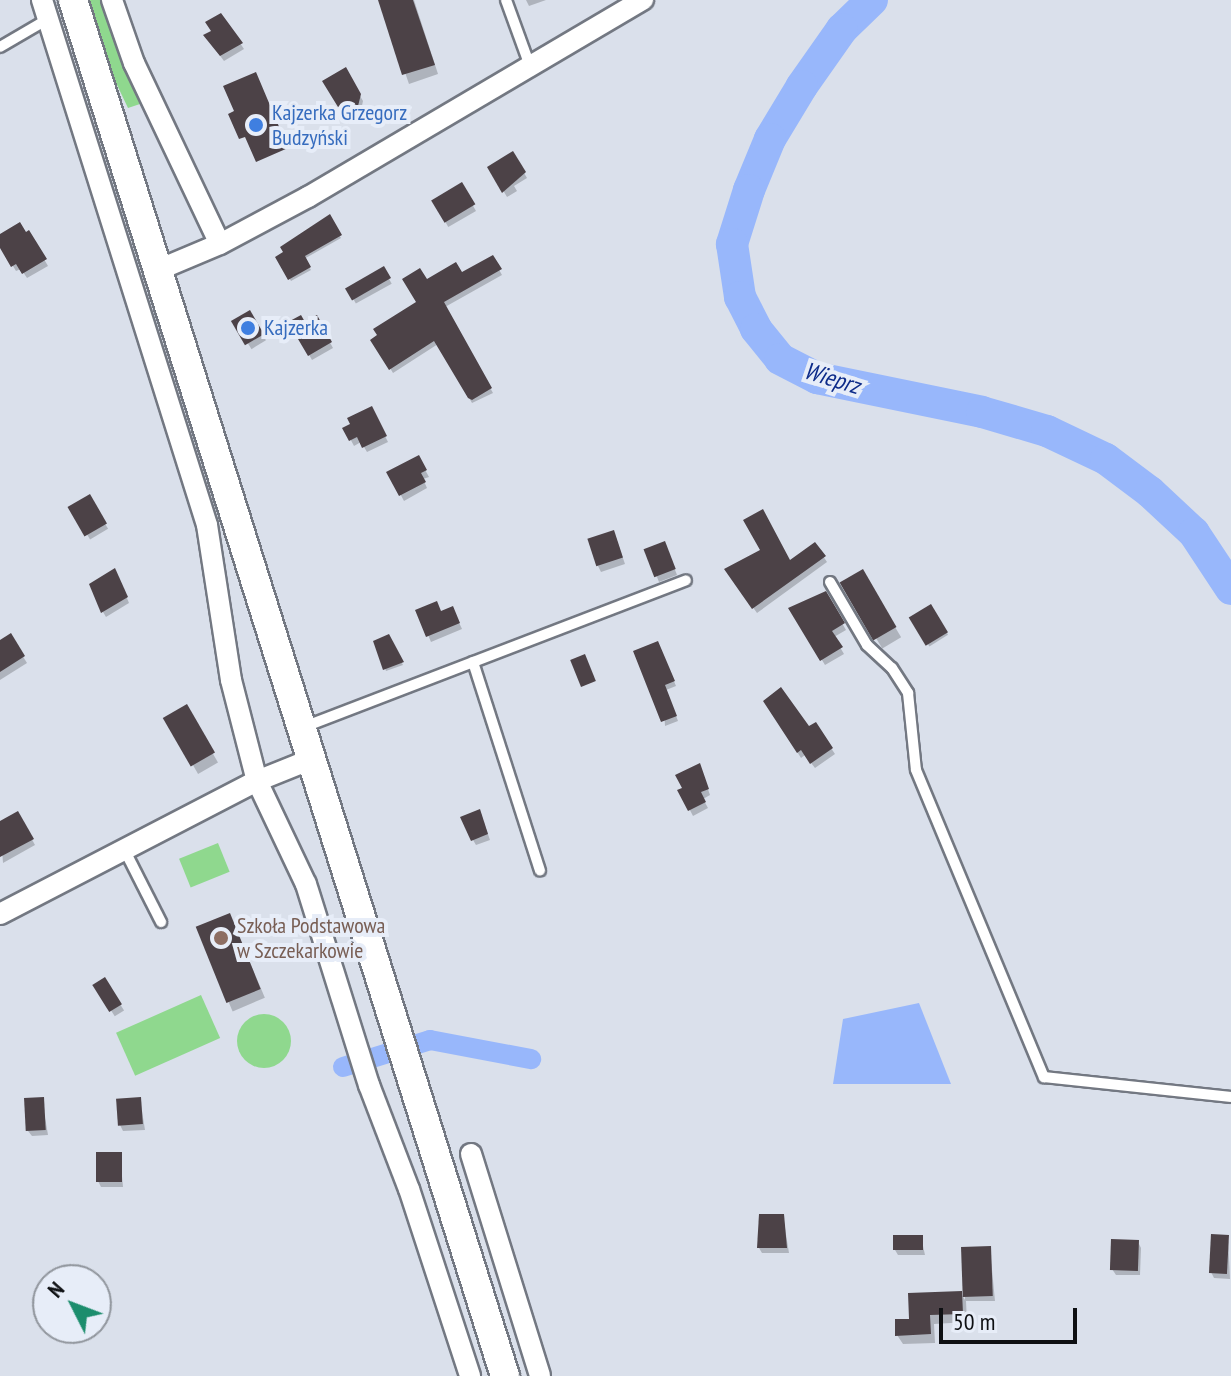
<!DOCTYPE html>
<html>
<head>
<meta charset="utf-8">
<style>
  body { margin:0 }
  #map { position:relative; width:1231px; height:1376px; overflow:hidden; background:#dae0eb; font-family:"PT Sans Narrow",sans-serif }
  div>[style] { position:absolute }
  .green>* { inset:0; background:#8fd88e; transform-origin:0 0 }
  .round { border-radius:50% }
  .water>* { inset:0; background:#98b7fb }
  .shadow>* { inset:0; background:#0003; transform-origin:0 0 }
  .canal>* { height:20px; margin:-10px; padding:0 10px; transform-origin:10px; border-radius:10px; background:#98b7fb }
  .river>* { height:32px; margin:-16px; padding:0 16px; transform-origin:16px; border-radius:16px; background:#98b7fb }
  .building>* { inset:0; background:#4c4247; transform-origin:0 0 }
  .roads { filter:drop-shadow(2px 0 #737882) drop-shadow(-2px 0 #737882) drop-shadow(0 2px #737882) drop-shadow(0 -2px #737882) }
  .service>* { height:10px; margin:-5px; padding:0 5px; transform-origin:5px; border-radius:5px; background:#fff }
  .minor>* { height:20px; margin:-10px; padding:0 10px; transform-origin:10px; border-radius:10px; background:#fff }
  .secondary>* { height:28px; margin:-14px; padding:0 14px; transform-origin:14px; border-radius:14px; background:#fff }
  .dots>* { width:22px; height:22px; translate:-50% -50%; box-sizing:border-box; border:4px solid #e7edf8; border-radius:50% }
  span { translate:-50% -50%; white-space:nowrap; text-align:center; line-height:1.15; -webkit-text-stroke:8px #e7edf8; paint-order:stroke }
  .shop-label { font-size:22px; color:#366cbe }
  .left { translate:0 -50%; text-align:left }
  .education-label { font-size:22px; color:#785e54 }
  .water-label { font-size:24px; color:#0d2b89; font-style:italic }
  .north { position:absolute; left:32px; top:1264px; width:80px; height:80px; box-sizing:border-box; background:#e7edf8; border:2px solid #90959c; border-radius:50%; rotate:312deg; font-size:22px; font-weight:700; line-height:32px; text-align:center; color:#0e1013 }
  .north::after { content:''; display:block; margin:auto; width:28px; height:36px; background:#1c8d6d; clip-path:polygon(50% 0,100% 100%,50% 72%,0 100%) }
  .scale { position:absolute; left:939px; top:1308px; width:138px; height:36px; box-sizing:border-box; border:4px solid #0e1013; border-top:0; padding-left:10px; font-size:24px; line-height:28px; white-space:nowrap; color:#0e1013; -webkit-text-stroke:6px #e7edf8; paint-order:stroke }
</style>
</head>
<body>
<div id="map">
  <div class="green">
    <i style="clip-path:polygon(88px 0,101px 0,121px 56px,146px 102px,128px 108px,108px 66px)"></i>
    <i style="left:218px;top:843px;width:31px;height:42px;rotate:68deg"></i>
    <i style="left:201px;top:995px;width:47px;height:93px;rotate:66deg"></i>
    <i class="round" style="left:237px;top:1014px;width:54px;height:54px"></i>
  </div>
  <div class="water">
    <i style="clip-path:polygon(919px 1003px,951px 1084px,833px 1084px,843px 1019px)"></i>
  </div>
  <div class="shadow">
    <i style="clip-path:polygon(380px 0,414px 0,438px 74px,409px 84px)"></i>
    <i style="clip-path:polygon(526px 0,546px 0,529px 6px)"></i>
    <i style="clip-path:polygon(221px 15px,244px 49px,224px 61px,209px 41px)"></i>
    <i style="clip-path:polygon(345px 70px,363px 101px,361px 110px,353px 106px,342px 112px,325px 81px)"></i>
    <i style="clip-path:polygon(513px 154px,527px 178px,514px 186px,517px 191px,507px 197px,490px 168px)"></i>
    <i style="left:461px;top:185px;width:30px;height:32px;rotate:60deg"></i>
    <i style="clip-path:polygon(329px 217px,341px 238px,304px 259px,311px 270px,291px 281px,277px 258px)"></i>
    <i style="clip-path:polygon(28px 232px,48px 266px,27px 278px,21px 269px,16px 271px,2px 248px)"></i>
    <i style="clip-path:polygon(492px 257px,502px 275px,445px 307px,493px 393px,472px 403px,438px 344px,393px 373px,373px 340px,419px 302px,426px 281px,461px 275px)"></i>
    <i style="left:383px;top:268px;width:18px;height:41px;rotate:61deg"></i>
    <i style="left:249px;top:313px;width:32px;height:17px;rotate:58deg"></i>
    <i style="clip-path:polygon(316px 317px,333px 348px,312px 360px,291px 323px,304px 324px)"></i>
    <i style="clip-path:polygon(371px 408px,388px 442px,367px 452px,361px 442px,354px 446px,345px 429px)"></i>
    <i style="clip-path:polygon(418px 457px,429px 477px,423px 479px,427px 488px,404px 501px,389px 473px)"></i>
    <i style="left:89px;top:497px;width:37px;height:21px;rotate:59deg"></i>
    <i style="clip-path:polygon(616px 538px,625px 564px,601px 572px,598px 566px)"></i>
    <i style="clip-path:polygon(815px 544px,827px 562px,757px 613px,729px 574px,790px 562px)"></i>
    <i style="clip-path:polygon(667px 549px,677px 575px,659px 582px,646px 550px)"></i>
    <i style="left:862px;top:572px;width:76px;height:22px;rotate:59deg"></i>
    <i style="clip-path:polygon(118px 576px,129px 603px,106px 617px,103px 612px)"></i>
    <i style="clip-path:polygon(825px 594px,846px 630px,834px 637px,844px 654px,825px 665px,791px 609px)"></i>
    <i style="left:930px;top:606px;width:34px;height:22px;rotate:58deg"></i>
    <i style="clip-path:polygon(418px 611px,455px 614px,462px 629px,431px 642px)"></i>
    <i style="clip-path:polygon(10px 636px,27px 663px,0 680px,0 642px)"></i>
    <i style="clip-path:polygon(388px 637px,403px 665px,386px 671px,375px 642px)"></i>
    <i style="clip-path:polygon(660px 648px,676px 686px,666px 690px,678px 721px,665px 726px)"></i>
    <i style="clip-path:polygon(765px 701px,809px 728px,815px 724px,835px 754px,815px 768px,805px 755px,801px 758px)"></i>
    <i style="left:186px;top:707px;width:64px;height:23px;rotate:60deg"></i>
    <i style="clip-path:polygon(700px 766px,710px 795px,703px 799px,708px 808px,693px 816px,680px 791px)"></i>
    <i style="clip-path:polygon(480px 811px,490px 840px,476px 845px,473px 840px)"></i>
    <i style="clip-path:polygon(18px 814px,35px 845px,3px 863px,0 823px)"></i>
    <i style="left:234px;top:925px;width:79px;height:35px;rotate:67deg"></i>
    <i style="left:105px;top:980px;width:36px;height:11px;rotate:58deg"></i>
    <i style="clip-path:polygon(42px 1099px,48px 1135px,32px 1136px,28px 1131px)"></i>
    <i style="clip-path:polygon(140px 1099px,145px 1130px,123px 1131px,120px 1125px)"></i>
    <i style="clip-path:polygon(120px 1154px,123px 1187px,101px 1187px,98px 1181px)"></i>
    <i style="clip-path:polygon(783px 1216px,789px 1253px,762px 1253px,759px 1248px)"></i>
    <i style="clip-path:polygon(921px 1237px,925px 1255px,898px 1255px,895px 1250px)"></i>
    <i style="clip-path:polygon(1228px 1237px,1230px 1279px,1214px 1278px,1211px 1272px)"></i>
    <i style="clip-path:polygon(1138px 1242px,1141px 1248px,1140px 1275px,1116px 1275px,1112px 1269px)"></i>
    <i style="clip-path:polygon(990px 1248px,995px 1301px,966px 1301px,967px 1322px,934px 1324px,935px 1343px,903px 1344px,897px 1335px,911px 1321px,961px 1293px,965px 1300px,963px 1249px)"></i>
  </div>
  <div class="canal">
    <i style="left:343px;top:1067px;width:91px;rotate:-17.2deg"></i>
    <i style="left:430px;top:1040px;width:103px;rotate:10.7deg"></i>
  </div>
  <div class="river">
    <i style="left:872px;top:0;width:42px;rotate:136deg"></i>
    <i style="left:842px;top:29px;width:70px;rotate:125.1deg"></i>
    <i style="left:802px;top:86px;width:62px;rotate:121.1deg"></i>
    <i style="left:770px;top:139px;width:55px;rotate:112.4deg"></i>
    <i style="left:749px;top:190px;width:57px;rotate:107.5deg"></i>
    <i style="left:732px;top:244px;width:54px;rotate:81.4deg"></i>
    <i style="left:740px;top:297px;width:36px;rotate:63deg"></i>
    <i style="left:756px;top:329px;width:38px;rotate:51deg"></i>
    <i style="left:780px;top:359px;width:42px;rotate:27.2deg"></i>
    <i style="left:817px;top:378px;width:168px;rotate:11.6deg"></i>
    <i style="left:982px;top:412px;width:68px;rotate:16.3deg"></i>
    <i style="left:1047px;top:431px;width:65px;rotate:25.4deg"></i>
    <i style="left:1106px;top:459px;width:55px;rotate:36.9deg"></i>
    <i style="left:1150px;top:492px;width:60px;rotate:43deg"></i>
    <i style="left:1194px;top:533px;width:67px;rotate:56.5deg"></i>
  </div>
  <div class="building">
    <i style="clip-path:polygon(378px 0,413px 0,435px 65px,402px 75px)"></i>
    <i style="clip-path:polygon(221px 13px,243px 43px,220px 56px,203px 35px,211px 31px,205px 22px)"></i>
    <i style="clip-path:polygon(346px 67px,361px 94px,358px 106px,349px 101px,338px 107px,322px 81px)"></i>
    <i style="clip-path:polygon(256px 72px,288px 148px,256px 162px,245px 137px,239px 139px,228px 114px,234px 111px,223px 86px)"></i>
    <i style="clip-path:polygon(513px 151px,526px 172px,502px 193px,487px 167px)"></i>
    <i style="left:462px;top:182px;width:26px;height:36px;rotate:59deg"></i>
    <i style="clip-path:polygon(330px 214px,342px 235px,305px 256px,311px 267px,288px 280px,275px 257px,283px 252px,280px 247px)"></i>
    <i style="clip-path:polygon(20px 222px,26px 232px,29px 230px,47px 259px,22px 274px,16px 264px,11px 267px,0 248px,0 234px)"></i>
    <i style="clip-path:polygon(493px 255px,502px 269px,444px 302px,492px 388px,472px 400px,468px 398px,434px 341px,389px 370px,370px 340px,377px 335px,373px 329px,416px 302px,402px 279px,420px 268px,427px 279px,456px 262px,462px 272px)"></i>
    <i style="left:384px;top:266px;width:14px;height:45px;rotate:60deg"></i>
    <i style="left:250px;top:310px;width:28px;height:22px;rotate:60deg"></i>
    <i style="clip-path:polygon(301px 315px,305px 322px,317px 315px,332px 342px,308px 356px,288px 322px)"></i>
    <i style="clip-path:polygon(372px 406px,387px 436px,362px 448px,357px 437px,349px 441px,342px 428px,350px 424px,347px 418px)"></i>
    <i style="clip-path:polygon(419px 455px,427px 470px,421px 473px,426px 482px,399px 496px,386px 472px)"></i>
    <i style="left:90px;top:494px;width:34px;height:26px;rotate:60deg"></i>
    <i style="clip-path:polygon(763px 509px,790px 560px,815px 542px,826px 556px,752px 609px,724px 569px,760px 550px,743px 520px)"></i>
    <i style="left:614px;top:530px;width:29px;height:28px;rotate:72deg"></i>
    <i style="left:665px;top:541px;width:30px;height:23px;rotate:69deg"></i>
    <i style="clip-path:polygon(115px 568px,128px 597px,101px 613px,89px 584px)"></i>
    <i style="left:863px;top:569px;width:67px;height:27px;rotate:60deg"></i>
    <i style="clip-path:polygon(826px 591px,845px 623px,832px 631px,843px 647px,820px 661px,788px 608px)"></i>
    <i style="clip-path:polygon(437px 601px,441px 611px,453px 606px,460px 623px,426px 637px,415px 610px)"></i>
    <i style="left:931px;top:604px;width:33px;height:26px;rotate:59deg"></i>
    <i style="clip-path:polygon(11px 633px,25px 656px,0 672px,0 640px)"></i>
    <i style="clip-path:polygon(389px 634px,404px 662px,383px 670px,373px 641px)"></i>
    <i style="clip-path:polygon(658px 641px,675px 681px,665px 685px,677px 716px,661px 722px,633px 651px)"></i>
    <i style="left:585px;top:654px;width:29px;height:16px;rotate:68deg"></i>
    <i style="clip-path:polygon(781px 687px,809px 726px,816px 722px,833px 748px,810px 764px,801px 750px,797px 753px,763px 701px)"></i>
    <i style="left:187px;top:704px;width:56px;height:28px;rotate:60deg"></i>
    <i style="clip-path:polygon(700px 763px,709px 789px,701px 792px,706px 802px,688px 811px,677px 790px,682px 788px,675px 775px)"></i>
    <i style="clip-path:polygon(480px 809px,488px 834px,471px 841px,460px 817px)"></i>
    <i style="clip-path:polygon(18px 811px,34px 839px,0 857px,0 821px)"></i>
    <i style="left:230px;top:913px;width:82px;height:37px;rotate:68deg"></i>
    <i style="left:105px;top:977px;width:32px;height:15px;rotate:58deg"></i>
    <i style="left:44px;top:1097px;width:33px;height:20px;rotate:87deg"></i>
    <i style="left:141px;top:1097px;width:27px;height:25px;rotate:86deg"></i>
    <i style="left:96px;top:1152px;width:26px;height:30px"></i>
    <i style="clip-path:polygon(759px 1214px,784px 1214px,787px 1248px,757px 1248px)"></i>
    <i style="left:1211px;top:1234px;width:18px;height:39px;rotate:3deg"></i>
    <i style="left:893px;top:1235px;width:30px;height:15px"></i>
    <i style="left:1111px;top:1239px;width:28px;height:31px;rotate:2deg"></i>
    <i style="left:991px;top:1246px;width:50px;height:30px;rotate:88deg"></i>
    <i style="clip-path:polygon(962px 1291px,963px 1314px,930px 1315px,931px 1334px,895px 1336px,895px 1319px,909px 1319px,908px 1293px)"></i>
  </div>
  <div class="roads">
    <div class="service">
      <i style="left:506px;top:0;width:70px;rotate:70deg"></i>
      <i style="left:0;top:47px;width:56px;rotate:-30.3deg"></i>
      <i style="left:830px;top:582px;width:73px;rotate:59.6deg"></i>
      <i style="left:867px;top:645px;width:34px;rotate:43deg"></i>
      <i style="left:892px;top:668px;width:30px;rotate:57deg"></i>
      <i style="left:908px;top:693px;width:77px;rotate:84.1deg"></i>
      <i style="left:916px;top:770px;width:333px;rotate:67.4deg"></i>
      <i style="left:1044px;top:1077px;width:188px;rotate:6.1deg"></i>
      <i style="left:473px;top:662px;width:219px;rotate:72.2deg"></i>
      <i style="left:304px;top:727px;width:409px;rotate:-21deg"></i>
      <i style="left:124px;top:849px;width:82px;rotate:63.1deg"></i>
    </div>
    <div class="minor">
      <i style="left:42px;top:0;width:550px;rotate:72.55deg"></i>
      <i style="left:207px;top:525px;width:157px;rotate:81.2deg"></i>
      <i style="left:231px;top:680px;width:104px;rotate:75.6deg"></i>
      <i style="left:257px;top:781px;width:114px;rotate:64.6deg"></i>
      <i style="left:306px;top:884px;width:211px;rotate:72.6deg"></i>
      <i style="left:369px;top:1085px;width:111px;rotate:69deg"></i>
      <i style="left:409px;top:1189px;width:197px;rotate:71.9deg"></i>
      <i style="left:112px;top:0;width:67px;rotate:70.8deg"></i>
      <i style="left:134px;top:63px;width:200px;rotate:64.6deg"></i>
      <i style="left:158px;top:270px;width:67px;rotate:-22.8deg"></i>
      <i style="left:220px;top:244px;width:100px;rotate:-28.1deg"></i>
      <i style="left:308px;top:197px;width:389px;rotate:-30.5deg"></i>
      <i style="left:0;top:914px;width:289px;rotate:-27.4deg"></i>
      <i style="left:257px;top:781px;width:59px;rotate:-21.8deg"></i>
      <i style="left:471px;top:1154px;width:232px;rotate:72.7deg"></i>
    </div>
    <div class="secondary">
      <i style="left:73px;top:0;width:1442px;rotate:72.57deg"></i>
    </div>
  </div>
  <div class="dots">
    <i style="left:256px;top:125px;background:#3f7fe0"></i>
    <i style="left:248px;top:328px;background:#3f7fe0"></i>
    <i style="left:221px;top:938px;background:#8d6e63"></i>
  </div>
  <div class="shop-label">
    <span class="left" style="left:272px;top:125px">Kajzerka Grzegorz<br>Budzyński</span>
    <span class="left" style="left:264px;top:328px">Kajzerka</span>
  </div>
  <div class="education-label">
    <span class="left" style="left:237px;top:938px">Szkoła Podstawowa<br>w Szczekarkowie</span>
  </div>
  <div class="water-label">
    <span style="left:832px;top:378px;rotate:17deg">Wieprz</span>
  </div>
  <div class="north">N</div>
  <div class="scale">50 m</div>
</div>
</body>
</html>
